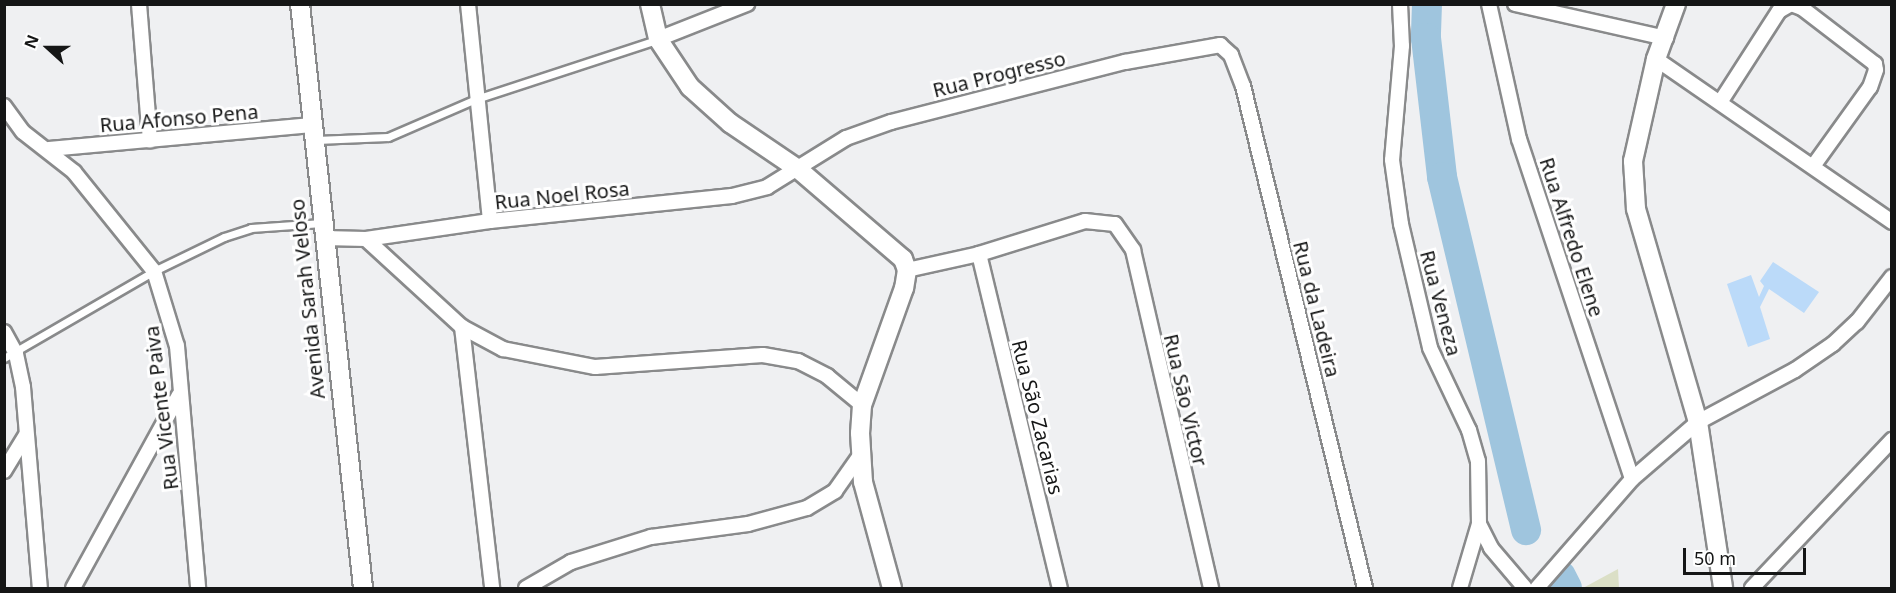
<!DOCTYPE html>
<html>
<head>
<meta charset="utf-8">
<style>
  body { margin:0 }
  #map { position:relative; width:1896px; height:593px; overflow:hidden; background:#eff0f2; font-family:"Noto Sans",sans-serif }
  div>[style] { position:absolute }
  .green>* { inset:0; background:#dbdfc6 }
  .river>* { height:30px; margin:-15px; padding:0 15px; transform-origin:15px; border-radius:15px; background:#9fc5de }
  .building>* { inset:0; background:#bbdaf9 }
  .roads { filter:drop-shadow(2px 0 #898a8b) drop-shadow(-2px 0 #898a8b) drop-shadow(0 2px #898a8b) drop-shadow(0 -2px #898a8b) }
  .lane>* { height:7px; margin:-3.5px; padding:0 3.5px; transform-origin:3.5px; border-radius:3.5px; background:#fff }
  .street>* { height:14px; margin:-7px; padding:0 7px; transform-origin:7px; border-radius:7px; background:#fff }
  .secondary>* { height:18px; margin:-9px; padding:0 9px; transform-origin:9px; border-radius:9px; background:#fff }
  span { translate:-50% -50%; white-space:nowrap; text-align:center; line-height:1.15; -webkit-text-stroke:6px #fff; paint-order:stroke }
  .street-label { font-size:20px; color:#151616 }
  .frame { position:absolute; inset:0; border:6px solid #151616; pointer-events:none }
  .north { position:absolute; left:18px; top:18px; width:60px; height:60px; -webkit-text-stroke:4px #fff; paint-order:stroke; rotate:291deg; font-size:16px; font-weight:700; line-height:24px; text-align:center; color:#151616 }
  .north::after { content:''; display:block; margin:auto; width:21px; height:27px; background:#151616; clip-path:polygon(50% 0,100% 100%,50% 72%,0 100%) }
  .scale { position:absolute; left:1683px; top:548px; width:123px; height:27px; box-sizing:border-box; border:3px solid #151616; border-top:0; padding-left:8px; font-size:18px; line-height:21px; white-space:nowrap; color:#151616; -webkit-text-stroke:4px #fff; paint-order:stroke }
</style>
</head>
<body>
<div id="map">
  <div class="green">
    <i style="clip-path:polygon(1618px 569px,1619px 588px,1583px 588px)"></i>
  </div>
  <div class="river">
    <i style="left:1427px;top:4px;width:34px;rotate:92deg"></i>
    <i style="left:1426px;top:38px;width:140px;rotate:83.4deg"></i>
    <i style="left:1442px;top:177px;width:363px;rotate:76.6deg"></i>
    <i style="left:1561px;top:576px;width:13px;rotate:63deg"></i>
  </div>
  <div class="building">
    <i style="clip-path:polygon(1773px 262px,1819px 292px,1804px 313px,1769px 289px,1760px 307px,1770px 339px,1748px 347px,1727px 284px,1751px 275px,1759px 297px,1764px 286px,1760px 281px)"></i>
  </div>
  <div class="roads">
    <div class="lane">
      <i style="left:316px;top:140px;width:72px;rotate:-2.4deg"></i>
      <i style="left:388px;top:137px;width:96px;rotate:-23.4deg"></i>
      <i style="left:476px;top:99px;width:189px;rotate:-18.1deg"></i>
      <i style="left:4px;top:358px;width:173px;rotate:-30.1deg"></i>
      <i style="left:154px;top:271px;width:78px;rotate:-25.9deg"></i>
      <i style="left:224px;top:237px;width:28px;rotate:-18deg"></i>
      <i style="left:251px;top:228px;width:71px;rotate:-4deg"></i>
    </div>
    <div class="street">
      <i style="left:139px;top:4px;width:137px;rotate:85.4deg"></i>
      <i style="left:468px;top:4px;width:218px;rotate:84.2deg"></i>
      <i style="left:1400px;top:4px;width:42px;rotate:87.3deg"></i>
      <i style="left:1402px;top:46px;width:114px;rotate:95deg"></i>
      <i style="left:1392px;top:160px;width:65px;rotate:82deg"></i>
      <i style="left:1401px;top:224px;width:127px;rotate:76.8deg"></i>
      <i style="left:1430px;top:348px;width:91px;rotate:64.6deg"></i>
      <i style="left:1469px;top:430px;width:32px;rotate:74deg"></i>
      <i style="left:1478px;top:461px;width:63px;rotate:89.1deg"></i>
      <i style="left:1479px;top:524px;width:27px;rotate:63deg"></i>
      <i style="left:1491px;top:548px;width:52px;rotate:49.6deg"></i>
      <i style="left:1489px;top:4px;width:138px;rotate:77.5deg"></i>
      <i style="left:1519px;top:139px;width:358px;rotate:71.6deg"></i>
      <i style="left:1515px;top:4px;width:155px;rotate:12.7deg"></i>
      <i style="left:1791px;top:4px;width:12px;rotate:20deg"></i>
      <i style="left:1802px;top:8px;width:92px;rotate:37.5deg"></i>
      <i style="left:1875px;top:64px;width:6px;rotate:81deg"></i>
      <i style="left:1876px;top:70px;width:18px;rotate:109deg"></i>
      <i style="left:1870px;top:87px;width:96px;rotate:125.7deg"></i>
      <i style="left:658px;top:39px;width:96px;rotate:-21.5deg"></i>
      <i style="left:1656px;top:59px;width:287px;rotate:34.6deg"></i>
      <i style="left:1721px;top:101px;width:107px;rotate:-57.2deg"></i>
      <i style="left:1779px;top:11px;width:14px;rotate:-30deg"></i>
      <i style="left:4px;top:106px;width:32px;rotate:54deg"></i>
      <i style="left:23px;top:132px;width:65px;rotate:38.1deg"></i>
      <i style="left:74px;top:172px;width:127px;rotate:51.1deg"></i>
      <i style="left:154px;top:271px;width:78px;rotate:73deg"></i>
      <i style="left:177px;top:346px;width:243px;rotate:85deg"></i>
      <i style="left:49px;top:149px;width:264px;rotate:-5.2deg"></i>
      <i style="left:324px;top:238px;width:42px;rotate:1.4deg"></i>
      <i style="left:366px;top:239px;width:125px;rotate:-8.3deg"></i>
      <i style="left:490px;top:221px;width:243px;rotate:-5.9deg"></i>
      <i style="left:732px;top:196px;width:36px;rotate:-14deg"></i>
      <i style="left:767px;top:187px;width:93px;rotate:-31.8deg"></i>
      <i style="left:846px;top:138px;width:48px;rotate:-19.6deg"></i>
      <i style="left:891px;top:122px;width:242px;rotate:-14.4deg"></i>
      <i style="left:1125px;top:62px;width:97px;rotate:-10.1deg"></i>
      <i style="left:1220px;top:45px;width:15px;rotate:42deg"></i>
      <i style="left:1231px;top:55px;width:33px;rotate:69deg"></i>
      <i style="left:1243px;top:86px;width:517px;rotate:76.34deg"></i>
      <i style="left:366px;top:239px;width:130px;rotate:42.5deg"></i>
      <i style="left:462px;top:327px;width:47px;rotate:28.2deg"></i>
      <i style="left:503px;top:349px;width:94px;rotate:11.1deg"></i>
      <i style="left:595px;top:367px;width:168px;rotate:-4.1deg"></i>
      <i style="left:763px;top:355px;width:36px;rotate:10deg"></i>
      <i style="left:798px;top:361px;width:33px;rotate:27deg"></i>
      <i style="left:827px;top:376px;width:45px;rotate:39.6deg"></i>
      <i style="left:979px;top:254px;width:344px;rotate:76.4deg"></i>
      <i style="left:907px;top:270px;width:74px;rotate:-12.5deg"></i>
      <i style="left:979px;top:254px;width:111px;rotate:-17.3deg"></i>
      <i style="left:1085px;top:221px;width:30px;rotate:6deg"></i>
      <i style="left:1115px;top:224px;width:32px;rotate:55deg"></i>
      <i style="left:1133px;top:250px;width:347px;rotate:77deg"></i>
      <i style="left:462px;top:327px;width:263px;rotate:83.4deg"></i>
      <i style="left:4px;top:332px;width:25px;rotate:61deg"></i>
      <i style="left:16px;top:354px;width:34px;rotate:78deg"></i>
      <i style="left:23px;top:387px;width:202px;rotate:85.2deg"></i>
      <i style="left:4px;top:471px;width:42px;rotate:-58.6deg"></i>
      <i style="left:73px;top:588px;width:220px;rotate:-61.2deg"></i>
      <i style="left:526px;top:588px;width:52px;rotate:-30deg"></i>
      <i style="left:571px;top:562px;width:84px;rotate:-17.4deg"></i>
      <i style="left:651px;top:537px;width:98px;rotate:-7.6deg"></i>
      <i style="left:748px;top:524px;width:61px;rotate:-15.2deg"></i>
      <i style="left:807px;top:508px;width:33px;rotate:-31deg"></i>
      <i style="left:835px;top:491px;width:45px;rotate:-54.9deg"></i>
      <i style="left:1460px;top:588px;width:67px;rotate:-73.5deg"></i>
      <i style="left:1537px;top:588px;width:145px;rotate:-48.9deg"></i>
      <i style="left:1632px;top:479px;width:87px;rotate:-40.8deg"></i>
      <i style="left:1698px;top:422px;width:110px;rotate:-28.2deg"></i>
      <i style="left:1795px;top:370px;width:46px;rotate:-34.4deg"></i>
      <i style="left:1833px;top:344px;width:33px;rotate:-43deg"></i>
      <i style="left:1857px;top:322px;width:57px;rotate:-52.1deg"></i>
      <i style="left:1752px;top:588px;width:204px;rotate:-46.6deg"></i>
    </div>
    <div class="secondary">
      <i style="left:300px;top:4px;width:587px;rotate:83.84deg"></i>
      <i style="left:650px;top:4px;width:36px;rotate:77deg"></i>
      <i style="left:658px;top:39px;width:58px;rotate:56.3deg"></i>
      <i style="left:690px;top:87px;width:54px;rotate:42deg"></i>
      <i style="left:730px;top:123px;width:82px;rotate:34.1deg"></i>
      <i style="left:798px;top:169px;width:138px;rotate:40.6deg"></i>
      <i style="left:903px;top:259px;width:12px;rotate:70deg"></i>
      <i style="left:907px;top:270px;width:18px;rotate:99deg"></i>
      <i style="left:904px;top:288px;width:124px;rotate:109.7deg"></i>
      <i style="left:862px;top:405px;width:28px;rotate:94deg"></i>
      <i style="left:860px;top:433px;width:49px;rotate:86.5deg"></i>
      <i style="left:863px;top:482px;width:110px;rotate:74.7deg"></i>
      <i style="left:1676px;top:4px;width:59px;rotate:110deg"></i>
      <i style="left:1656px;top:59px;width:105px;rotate:102.7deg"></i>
      <i style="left:1633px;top:161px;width:48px;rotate:86.4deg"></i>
      <i style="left:1636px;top:209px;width:222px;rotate:73.8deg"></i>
      <i style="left:1698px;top:422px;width:168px;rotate:81.4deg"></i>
    </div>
  </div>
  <div class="street-label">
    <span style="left:999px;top:74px;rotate:-14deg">Rua Progresso</span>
    <span style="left:179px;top:118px;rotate:-5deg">Rua Afonso Pena</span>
    <span style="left:562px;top:195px;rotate:-6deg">Rua Noel Rosa</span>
    <span style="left:1572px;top:237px;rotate:72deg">Rua Alfredo Elene</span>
    <span style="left:307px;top:299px;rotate:-96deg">Avenida Sarah Veloso</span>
    <span style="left:1441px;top:303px;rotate:75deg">Rua Veneza</span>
    <span style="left:1317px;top:309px;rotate:76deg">Rua da Ladeira</span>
    <span style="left:1186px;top:400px;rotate:77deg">Rua São Victor</span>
    <span style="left:161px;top:408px;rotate:-97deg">Rua Vicente Paiva</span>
    <span style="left:1038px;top:417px;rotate:76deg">Rua São Zacarias</span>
  </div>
  <div class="frame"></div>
  <div class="north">N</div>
  <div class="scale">50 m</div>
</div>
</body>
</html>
